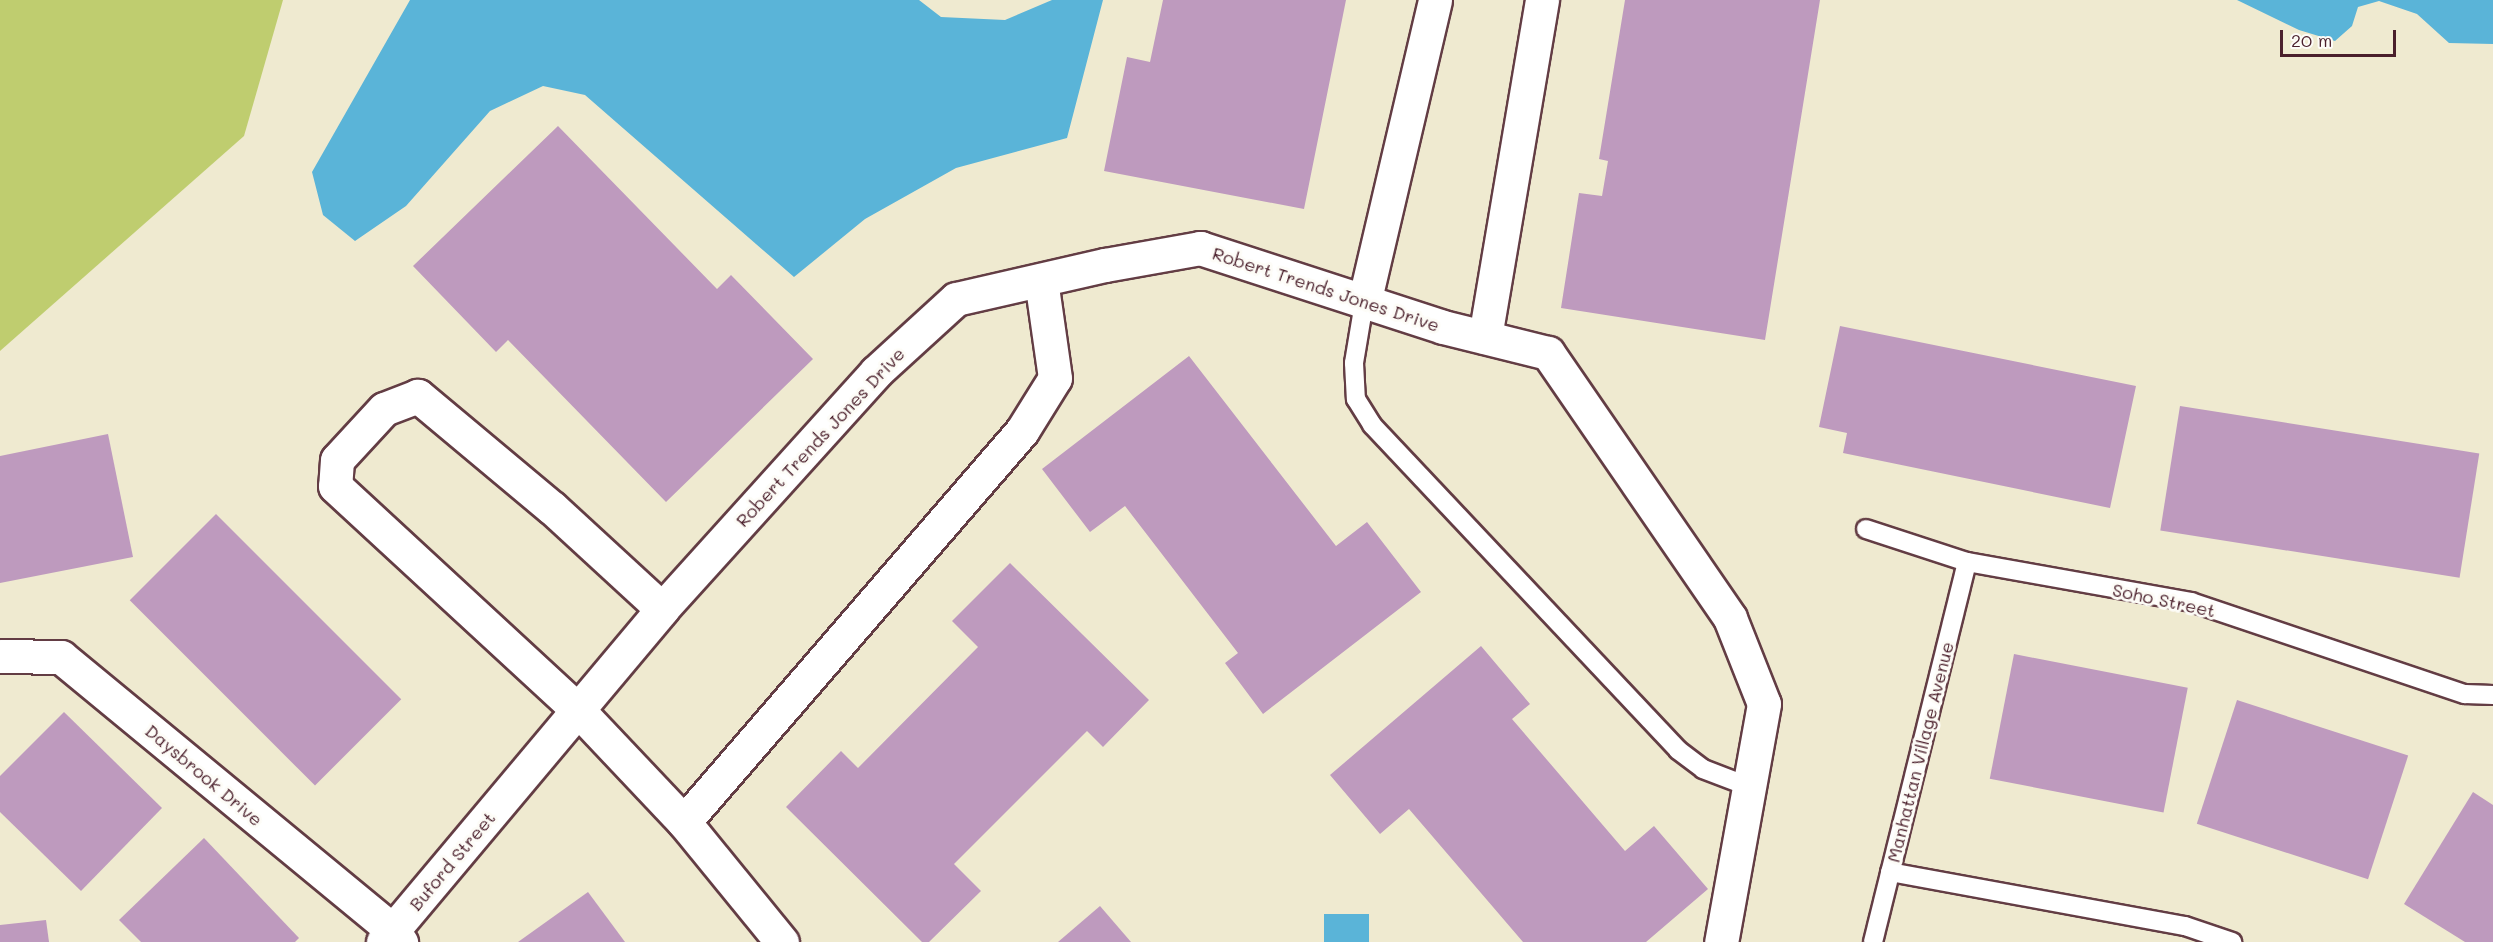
<!DOCTYPE html>
<html>
<head>
<meta charset="utf-8">
<style>
  body { margin:0 }
  #map { position:relative; width:2493px; height:942px; overflow:hidden; background:#efead0; font-family:Mali,sans-serif }
  div>[style] { position:absolute }
  .green>* { inset:0; background:#bfcd6f }
  .water>* { inset:0; background:#5ab4d8; transform-origin:0 0 }
  .building>* { inset:0; background:#be9abe; transform-origin:0 0 }
  .roads { filter:drop-shadow(2px 0 #633d44) drop-shadow(-2px 0 #633d44) drop-shadow(0 2px #633d44) drop-shadow(0 -2px #633d44) }
  .lane>* { height:18px; margin:-9px; padding:0 9px; transform-origin:9px; border-radius:9px; background:#fff }
  .street>* { height:33px; margin:-16.5px; padding:0 16.5px; transform-origin:16.5px; border-radius:16.5px; background:#fff }
  span { translate:-50% -50%; white-space:nowrap; text-align:center; line-height:1.15; -webkit-text-stroke:6px #fdfcf7; paint-order:stroke }
  .street-label { font-size:18px; color:#4a1f2b }
  .scale { position:absolute; left:2280px; top:30px; width:116px; height:27px; box-sizing:border-box; border:3px solid #4a1f2b; border-top:0; padding-left:8px; font-size:18px; line-height:21px; white-space:nowrap; color:#4a1f2b; -webkit-text-stroke:4px #fdfcf7; paint-order:stroke }
</style>
</head>
<body>
<div id="map">
  <div class="green">
    <i style="clip-path:polygon(0 0,283px 0,244px 136px,0 351px)"></i>
  </div>
  <div class="water">
    <i style="clip-path:polygon(410px 0,919px 0,941px 17px,1005px 20px,1052px 0,1103px 0,1067px 138px,956px 168px,865px 219px,794px 277px,585px 95px,543px 86px,490px 111px,406px 206px,355px 241px,323px 215px,312px 172px)"></i>
    <i style="clip-path:polygon(2237px 0,2493px 0,2493px 44px,2449px 43px,2417px 14px,2379px 1px,2358px 7px,2352px 26px,2335px 41px,2299px 30px)"></i>
    <i style="left:1324px;top:914px;width:45px;height:28px"></i>
  </div>
  <div class="building">
    <i style="clip-path:polygon(1163px 0,1346px 0,1304px 209px,1104px 171px,1127px 57px,1150px 62px)"></i>
    <i style="clip-path:polygon(1625px 0,1820px 0,1765px 340px,1561px 308px,1579px 193px,1602px 196px,1608px 161px,1599px 159px)"></i>
    <i style="clip-path:polygon(558px 126px,717px 289px,731px 275px,813px 359px,666px 502px,508px 340px,496px 352px,413px 266px)"></i>
    <i style="clip-path:polygon(1840px 326px,2136px 386px,2110px 508px,1843px 453px,1847px 433px,1819px 427px)"></i>
    <i style="clip-path:polygon(1189px 356px,1336px 546px,1367px 522px,1421px 592px,1263px 714px,1225px 663px,1238px 653px,1125px 506px,1090px 532px,1042px 469px)"></i>
    <i style="left:2180px;top:406px;width:303px;height:126px;rotate:9deg"></i>
    <i style="clip-path:polygon(108px 434px,133px 557px,0 583px,0 456px)"></i>
    <i style="left:216px;top:514px;width:262px;height:122px;rotate:45deg"></i>
    <i style="clip-path:polygon(1010px 563px,1149px 700px,1103px 747px,1087px 731px,954px 864px,981px 891px,929px 942px,922px 942px,786px 807px,841px 751px,858px 768px,978px 647px,952px 621px)"></i>
    <i style="clip-path:polygon(1481px 646px,1530px 704px,1512px 719px,1625px 851px,1654px 826px,1708px 889px,1646px 942px,1523px 942px,1409px 809px,1380px 834px,1330px 775px)"></i>
    <i style="left:2014px;top:654px;width:177px;height:127px;rotate:11deg"></i>
    <i style="left:2237px;top:700px;width:180px;height:130px;rotate:18deg"></i>
    <i style="clip-path:polygon(64px 712px,162px 808px,81px 891px,0 812px,0 776px)"></i>
    <i style="clip-path:polygon(2473px 792px,2493px 805px,2493px 942px,2465px 942px,2404px 904px)"></i>
    <i style="clip-path:polygon(204px 838px,299px 938px,295px 942px,141px 942px,119px 920px)"></i>
    <i style="clip-path:polygon(588px 892px,625px 942px,518px 942px)"></i>
    <i style="clip-path:polygon(1100px 906px,1131px 942px,1058px 942px)"></i>
    <i style="clip-path:polygon(46px 920px,49px 942px,0 942px,0 925px)"></i>
  </div>
  <div class="roads">
    <div class="lane">
      <i style="left:1364px;top:303px;width:61px;rotate:99.5deg"></i>
      <i style="left:1354px;top:363px;width:36px;rotate:87deg"></i>
      <i style="left:1356px;top:399px;width:31px;rotate:58deg"></i>
      <i style="left:1372px;top:425px;width:446px;rotate:46.7deg"></i>
      <i style="left:1678px;top:750px;width:31px;rotate:37deg"></i>
      <i style="left:1703px;top:769px;width:50px;rotate:21deg"></i>
      <i style="left:1866px;top:529px;width:106px;rotate:18.1deg"></i>
      <i style="left:1967px;top:562px;width:228px;rotate:10.1deg"></i>
      <i style="left:2191px;top:602px;width:289px;rotate:18.6deg"></i>
      <i style="left:2465px;top:694px;width:28px;rotate:2deg"></i>
      <i style="left:1890px;top:872px;width:300px;rotate:10.4deg"></i>
      <i style="left:2185px;top:926px;width:50px;rotate:18.8deg"></i>
      <i style="left:1873px;top:942px;width:391px;rotate:-76.1deg"></i>
    </div>
    <div class="street">
      <i style="left:1364px;top:303px;width:311px;rotate:-76.8deg"></i>
      <i style="left:1485px;top:337px;width:342px;rotate:-80.4deg"></i>
      <i style="left:662px;top:609px;width:149px;rotate:-137.4deg"></i>
      <i style="left:552px;top:508px;width:175px;rotate:-140.1deg"></i>
      <i style="left:418px;top:396px;width:36px;rotate:159deg"></i>
      <i style="left:384px;top:409px;width:69px;rotate:132.7deg"></i>
      <i style="left:337px;top:460px;width:26px;rotate:94deg"></i>
      <i style="left:335px;top:486px;width:329px;rotate:42.7deg"></i>
      <i style="left:577px;top:709px;width:156px;rotate:46.6deg"></i>
      <i style="left:684px;top:822px;width:155px;rotate:50.8deg"></i>
      <i style="left:0;top:656px;width:61px;rotate:0.9deg"></i>
      <i style="left:61px;top:657px;width:430px;rotate:39.5deg"></i>
      <i style="left:393px;top:931px;width:14px;rotate:54deg"></i>
      <i style="left:684px;top:822px;width:517px;rotate:-49.16deg"></i>
      <i style="left:1022px;top:431px;width:62px;rotate:-58.1deg"></i>
      <i style="left:1055px;top:378px;width:99px;rotate:-98.1deg"></i>
      <i style="left:383px;top:942px;width:434px;rotate:-50deg"></i>
      <i style="left:662px;top:609px;width:319px;rotate:-47.9deg"></i>
      <i style="left:876px;top:372px;width:108px;rotate:-42.4deg"></i>
      <i style="left:956px;top:299px;width:153px;rotate:-12.9deg"></i>
      <i style="left:1105px;top:265px;width:97px;rotate:-10.1deg"></i>
      <i style="left:1200px;top:248px;width:256px;rotate:18deg"></i>
      <i style="left:1443px;top:327px;width:108px;rotate:13.9deg"></i>
      <i style="left:1548px;top:353px;width:321px;rotate:55.5deg"></i>
      <i style="left:1730px;top:618px;width:92px;rotate:68.4deg"></i>
      <i style="left:1764px;top:704px;width:242px;rotate:100.2deg"></i>
    </div>
  </div>
  <div class="street-label">
    <span style="left:1326px;top:289px;rotate:18deg">Robert Trends Jones Drive</span>
    <span style="left:820px;top:437px;rotate:-47deg">Robert Trends Jones Drive</span>
    <span style="left:2164px;top:600px;rotate:12deg">Soho Street</span>
    <span style="left:1920px;top:752px;rotate:-76deg">Manhattan Village Avenue</span>
    <span style="left:204px;top:775px;rotate:40deg">Daysbrook Drive</span>
    <span style="left:452px;top:861px;rotate:-50deg">Buford Street</span>
  </div>
  <div class="scale">20 m</div>
</div>
</body>
</html>
